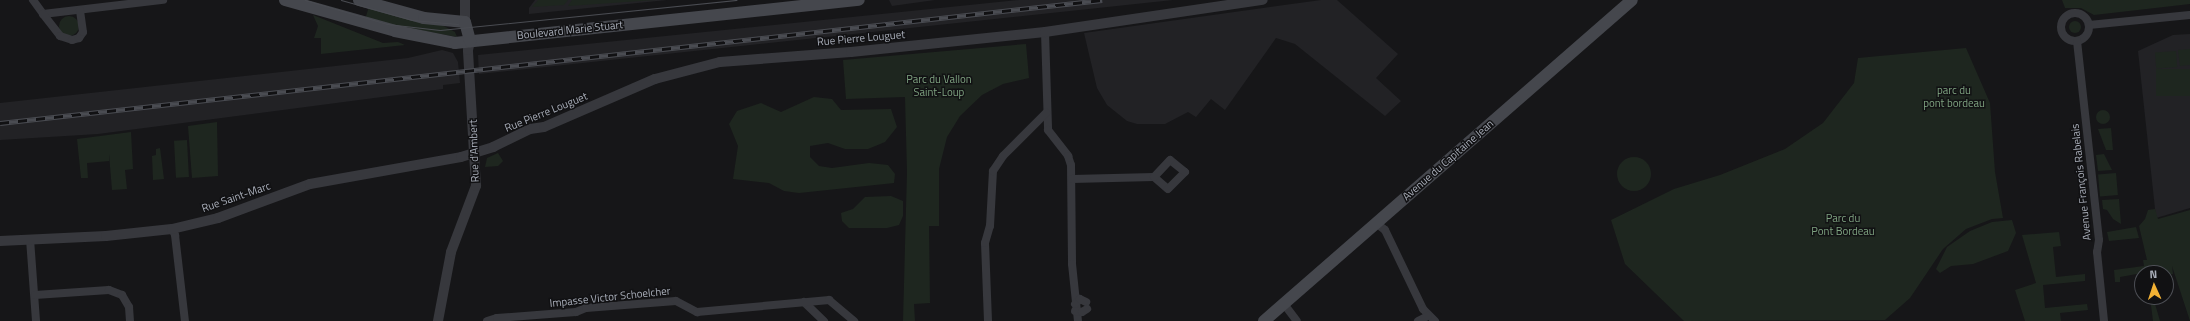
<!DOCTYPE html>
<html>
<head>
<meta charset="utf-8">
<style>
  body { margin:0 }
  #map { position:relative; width:2190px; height:321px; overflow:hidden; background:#161618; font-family:"Titillium Web",sans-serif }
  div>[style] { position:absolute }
  .built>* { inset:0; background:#222225 }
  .green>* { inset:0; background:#1e261f; transform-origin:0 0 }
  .round { border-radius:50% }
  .minor>* { height:8px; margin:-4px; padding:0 4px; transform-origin:4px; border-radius:4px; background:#37383d }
  .minor>.ring { margin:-4px; padding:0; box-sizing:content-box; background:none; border:8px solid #37383d; border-radius:50% }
  .tertiary>* { height:10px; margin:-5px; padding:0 5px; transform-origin:5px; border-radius:5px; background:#37383d }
  .secondary>* { height:12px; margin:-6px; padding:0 6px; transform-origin:6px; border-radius:6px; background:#45474d }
  .tram>* { height:1px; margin:-0.5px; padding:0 0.5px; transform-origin:0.5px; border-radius:0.5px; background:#4a4c52 }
  .rail>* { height:4.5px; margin-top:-2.25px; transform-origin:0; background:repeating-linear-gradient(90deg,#111113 0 9px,#4a4c52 0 18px); box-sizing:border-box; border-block:1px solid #4a4c52 }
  span { translate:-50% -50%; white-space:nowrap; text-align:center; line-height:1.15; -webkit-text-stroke:3px #111113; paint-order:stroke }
  .street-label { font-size:11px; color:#a8adb8 }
  .park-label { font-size:11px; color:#7fa381 }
  .north { position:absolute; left:2134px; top:265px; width:40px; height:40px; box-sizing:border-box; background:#111113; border:1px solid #4d4f55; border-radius:50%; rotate:357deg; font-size:11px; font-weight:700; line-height:16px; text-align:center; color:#a8adb8 }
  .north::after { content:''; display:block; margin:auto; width:14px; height:18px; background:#f2b134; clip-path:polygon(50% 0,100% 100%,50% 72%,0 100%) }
</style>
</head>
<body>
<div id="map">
  <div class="built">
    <i style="clip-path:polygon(535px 0,667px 0,529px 14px,529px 8px)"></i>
    <i style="clip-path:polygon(889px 0,935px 0,892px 6px)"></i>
    <i style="clip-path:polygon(1019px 0,1173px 0,479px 74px,478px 55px)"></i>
    <i style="clip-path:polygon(1321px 0,1337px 0,1398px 54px,1376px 78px,1401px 101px,1385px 116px,1295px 44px,1276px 38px,1225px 110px,1211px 99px,1196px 117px,1188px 112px,1165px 124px,1137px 124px,1127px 121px,1107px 105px,1097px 88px,1084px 33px)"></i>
    <i style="clip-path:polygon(2190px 34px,2190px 208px,2156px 218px,2138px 51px,2173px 35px)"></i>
    <i style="clip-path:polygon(442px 50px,453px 53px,458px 62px,460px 83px,443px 85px,443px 89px,98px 134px,0 140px,0 103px,408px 58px)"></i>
  </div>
  <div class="green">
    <i style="clip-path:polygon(538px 0,568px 0,564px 5px,532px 7px)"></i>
    <i style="clip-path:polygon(572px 0,655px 0,568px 6px)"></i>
    <i style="clip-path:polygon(2062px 0,2190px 0,2190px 4px,2094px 15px,2081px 8px,2065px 8px)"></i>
    <i style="clip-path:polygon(369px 6px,440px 24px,455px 32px,457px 37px,365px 20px)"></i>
    <i style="clip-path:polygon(313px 15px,383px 43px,398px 42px,405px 45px,321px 54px,321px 38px,314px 38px,318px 26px)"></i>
    <i class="round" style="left:59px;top:16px;width:20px;height:20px"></i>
    <i class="round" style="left:2069px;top:21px;width:12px;height:12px"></i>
    <i style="clip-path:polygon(1026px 44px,1029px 78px,1003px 84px,982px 95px,960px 116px,947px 137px,939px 169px,939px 226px,929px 226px,930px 303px,914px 304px,915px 321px,903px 321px,907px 172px,905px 97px,846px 99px,843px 60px)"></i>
    <i style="clip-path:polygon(1966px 48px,1990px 103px,1995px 172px,2003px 218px,1992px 219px,1966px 229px,1943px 249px,1910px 298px,1885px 320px,1684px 321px,1625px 264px,1611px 220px,1674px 189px,1720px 175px,1785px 149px,1823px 123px,1854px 83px,1858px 58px)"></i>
    <i style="clip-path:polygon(2190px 49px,2190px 65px,2180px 66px,2178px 50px)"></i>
    <i style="left:2176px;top:51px;width:16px;height:21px;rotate:86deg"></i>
    <i style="left:2190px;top:69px;width:27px;height:34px;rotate:90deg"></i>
    <i style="clip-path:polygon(814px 97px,832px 99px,841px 110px,891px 109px,897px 127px,885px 142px,868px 149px,845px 149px,828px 143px,810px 146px,810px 157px,819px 166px,832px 168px,869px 163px,888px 165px,895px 174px,894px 183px,799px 193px,784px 191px,769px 183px,733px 179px,738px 146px,729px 124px,737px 111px,761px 103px,781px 112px)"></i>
    <i class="round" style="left:2096px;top:110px;width:14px;height:14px"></i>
    <i style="clip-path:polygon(217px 122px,218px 176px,192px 178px,188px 126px)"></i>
    <i style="clip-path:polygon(2111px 128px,2113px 150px,2106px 150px,2098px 129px)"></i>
    <i style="clip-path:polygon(131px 132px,133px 169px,125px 170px,127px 189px,112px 190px,109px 154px,109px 161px,87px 163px,88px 178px,81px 178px,77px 139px)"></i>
    <i style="left:187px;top:140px;width:37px;height:13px;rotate:87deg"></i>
    <i style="clip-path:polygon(160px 148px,164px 179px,153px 180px,152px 156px,156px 155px,156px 149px)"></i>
    <i style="clip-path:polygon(498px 153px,503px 161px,498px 166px,485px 167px,487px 158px)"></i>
    <i style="clip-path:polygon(2104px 154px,2112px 170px,2098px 171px,2096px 155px)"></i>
    <i class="round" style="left:1617px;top:157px;width:34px;height:34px"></i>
    <i style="left:2116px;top:173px;width:22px;height:18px;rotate:85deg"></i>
    <i style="clip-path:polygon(891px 196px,903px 201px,903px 216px,899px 225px,887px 228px,849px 228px,842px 221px,841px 213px,853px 209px,865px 197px)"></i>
    <i style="clip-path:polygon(2119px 199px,2121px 224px,2113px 219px,2107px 210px,2103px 209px,2102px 200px)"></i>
    <i style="clip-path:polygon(2155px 209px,2158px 219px,2190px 210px,2190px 321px,2172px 266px,2173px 274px,2166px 276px,2166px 273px,2142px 273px,2120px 277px,2120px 282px,2115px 282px,2114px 270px,2144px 266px,2143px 260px,2147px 260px,2139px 226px,2145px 219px,2148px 210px)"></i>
    <i style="clip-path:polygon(2012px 220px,2016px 233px,2008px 251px,1973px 264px,1951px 266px,1940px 273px,1936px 269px,1947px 247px,1970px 231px,1992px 222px)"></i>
    <i style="clip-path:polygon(2136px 227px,2139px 238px,2109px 241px,2107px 232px)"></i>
    <i style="clip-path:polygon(2059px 232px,2061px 246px,2053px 247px,2056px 277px,2085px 274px,2085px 281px,2043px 285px,2045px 308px,2087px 304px,2088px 310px,2060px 313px,2061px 321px,2025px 321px,2015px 290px,2036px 283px,2022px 235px)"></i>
    <i style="clip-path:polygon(2150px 297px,2153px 297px,2160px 321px,2153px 321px)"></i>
  </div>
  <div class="minor">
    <i style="left:33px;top:0;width:17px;rotate:54deg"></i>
    <i style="left:43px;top:14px;width:121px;rotate:-6.7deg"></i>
    <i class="ring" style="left:2061px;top:13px;width:20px;height:20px"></i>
    <i style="left:43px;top:14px;width:28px;rotate:52deg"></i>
    <i style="left:60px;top:36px;width:13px;rotate:18deg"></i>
    <i style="left:72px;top:40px;width:7px;rotate:-16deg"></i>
    <i style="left:79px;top:38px;width:7px;rotate:-56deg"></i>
    <i style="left:83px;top:32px;width:22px;rotate:-98deg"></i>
    <i style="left:2089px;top:25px;width:101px;rotate:-5.7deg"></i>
    <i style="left:1045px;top:32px;width:98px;rotate:88.2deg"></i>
    <i style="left:1048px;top:130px;width:33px;rotate:52deg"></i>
    <i style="left:1068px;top:156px;width:9px;rotate:72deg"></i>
    <i style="left:1071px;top:165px;width:99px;rotate:89.4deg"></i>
    <i style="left:1072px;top:264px;width:57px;rotate:84deg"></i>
    <i style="left:2077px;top:41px;width:200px;rotate:83.7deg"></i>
    <i style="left:2099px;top:240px;width:12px;rotate:99deg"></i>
    <i style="left:2097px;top:252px;width:69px;rotate:84.2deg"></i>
    <i style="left:1072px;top:179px;width:82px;rotate:-1.4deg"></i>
    <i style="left:1154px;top:177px;width:18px;rotate:41deg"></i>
    <i style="left:1168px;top:189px;width:24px;rotate:-45deg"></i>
    <i style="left:1185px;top:172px;width:19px;rotate:-141deg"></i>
    <i style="left:1170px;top:160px;width:23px;rotate:133deg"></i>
    <i style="left:1376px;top:223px;width:11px;rotate:38deg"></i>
    <i style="left:1385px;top:230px;width:88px;rotate:64.3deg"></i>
    <i style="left:1423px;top:309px;width:17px;rotate:45deg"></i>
    <i style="left:172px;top:229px;width:7px;rotate:63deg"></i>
    <i style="left:175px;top:235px;width:87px;rotate:83.4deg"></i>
    <i style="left:30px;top:239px;width:82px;rotate:85.8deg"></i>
    <i style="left:35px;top:295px;width:74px;rotate:-3.9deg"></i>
    <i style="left:109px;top:290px;width:14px;rotate:21deg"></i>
    <i style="left:122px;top:295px;width:14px;rotate:60deg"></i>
    <i style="left:129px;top:307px;width:14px;rotate:86deg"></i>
    <i style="left:804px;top:302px;width:28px;rotate:44deg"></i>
    <i style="left:1075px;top:304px;width:7px;rotate:-45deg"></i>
    <i style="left:1080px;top:299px;width:7px;rotate:27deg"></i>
    <i style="left:1284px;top:304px;width:21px;rotate:53deg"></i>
    <i style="left:1075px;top:311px;width:7px;rotate:8deg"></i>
    <i style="left:1082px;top:312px;width:6px;rotate:-31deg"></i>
    <i style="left:487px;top:321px;width:10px;rotate:-17deg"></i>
    <i style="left:497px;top:318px;width:79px;rotate:-4.3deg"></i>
    <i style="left:576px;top:312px;width:11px;rotate:-22deg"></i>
    <i style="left:586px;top:308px;width:90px;rotate:-4.4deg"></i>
    <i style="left:676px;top:301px;width:24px;rotate:28deg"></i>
    <i style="left:697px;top:312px;width:133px;rotate:-5.2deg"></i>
    <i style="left:829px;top:300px;width:33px;rotate:40deg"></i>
    <i style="left:988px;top:321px;width:78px;rotate:-92.2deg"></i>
    <i style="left:985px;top:243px;width:18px;rotate:-74deg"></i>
    <i style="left:990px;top:226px;width:55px;rotate:-86.9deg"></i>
    <i style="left:993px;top:171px;width:18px;rotate:-56deg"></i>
    <i style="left:1003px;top:156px;width:61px;rotate:-45deg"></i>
    <i style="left:1418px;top:321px;width:11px;rotate:-27deg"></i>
  </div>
  <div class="tertiary">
    <i style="left:465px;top:22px;width:22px;rotate:-90deg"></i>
    <i style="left:0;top:241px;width:106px;rotate:-2.7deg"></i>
    <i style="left:106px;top:236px;width:66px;rotate:-6.1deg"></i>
    <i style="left:172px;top:229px;width:47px;rotate:-13.4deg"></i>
    <i style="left:218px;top:218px;width:98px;rotate:-20.3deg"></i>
    <i style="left:310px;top:184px;width:153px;rotate:-10.1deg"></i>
    <i style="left:461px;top:157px;width:34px;rotate:-17deg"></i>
    <i style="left:493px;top:147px;width:41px;rotate:-25.9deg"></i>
    <i style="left:530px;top:129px;width:14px;rotate:-8deg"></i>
    <i style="left:544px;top:127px;width:121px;rotate:-23.4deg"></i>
    <i style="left:655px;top:79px;width:67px;rotate:-14.7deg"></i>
    <i style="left:720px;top:62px;width:131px;rotate:-4.4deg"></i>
    <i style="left:851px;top:52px;width:195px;rotate:-5.9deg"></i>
    <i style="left:1045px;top:32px;width:220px;rotate:-8.4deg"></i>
    <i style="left:438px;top:321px;width:70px;rotate:-79.3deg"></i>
    <i style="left:451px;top:252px;width:71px;rotate:-69.3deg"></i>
    <i style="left:476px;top:186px;width:136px;rotate:-93.4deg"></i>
    <i style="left:468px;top:50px;width:9px;rotate:-77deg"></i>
  </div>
  <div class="secondary">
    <i style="left:285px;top:0;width:114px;rotate:15.7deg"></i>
    <i style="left:395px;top:31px;width:61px;rotate:11.3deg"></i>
    <i style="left:455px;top:43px;width:406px;rotate:-6.1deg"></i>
    <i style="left:359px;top:0;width:67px;rotate:15.5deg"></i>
    <i style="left:424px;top:18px;width:41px;rotate:5.6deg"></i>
    <i style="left:465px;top:22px;width:20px;rotate:75deg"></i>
    <i style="left:1264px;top:321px;width:488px;rotate:-41.1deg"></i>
  </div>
  <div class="tram">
    <i style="left:305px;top:0;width:85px;rotate:16.3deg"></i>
    <i style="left:387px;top:24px;width:53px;rotate:6.5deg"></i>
    <i style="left:440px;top:30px;width:298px;rotate:-5.8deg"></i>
    <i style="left:341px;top:0;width:74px;rotate:15.7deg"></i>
    <i style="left:412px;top:20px;width:46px;rotate:5deg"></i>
  </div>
  <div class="rail">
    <i style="left:0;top:123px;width:1109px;rotate:-6.37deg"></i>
  </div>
  <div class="street-label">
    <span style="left:570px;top:30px;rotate:-6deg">Boulevard Marie Stuart</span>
    <span style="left:861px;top:38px;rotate:-5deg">Rue Pierre Louguet</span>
    <span style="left:546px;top:112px;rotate:-22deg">Rue Pierre Louguet</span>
    <span style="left:474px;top:151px;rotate:-92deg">Rue d'Ambert</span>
    <span style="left:1448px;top:160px;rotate:-41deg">Avenue du Capitaine Jean</span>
    <span style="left:2081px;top:182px;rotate:-96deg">Avenue François Rabelais</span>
    <span style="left:236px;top:197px;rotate:-19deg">Rue Saint-Marc</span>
    <span style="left:610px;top:297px;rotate:-6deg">Impasse Victor Schoelcher</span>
  </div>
  <div class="park-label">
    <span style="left:939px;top:86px">Parc du Vallon<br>Saint-Loup</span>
    <span style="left:1954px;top:97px">parc du<br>pont bordeau</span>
    <span style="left:1843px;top:225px">Parc du<br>Pont Bordeau</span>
  </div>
  <div class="north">N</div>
</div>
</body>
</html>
